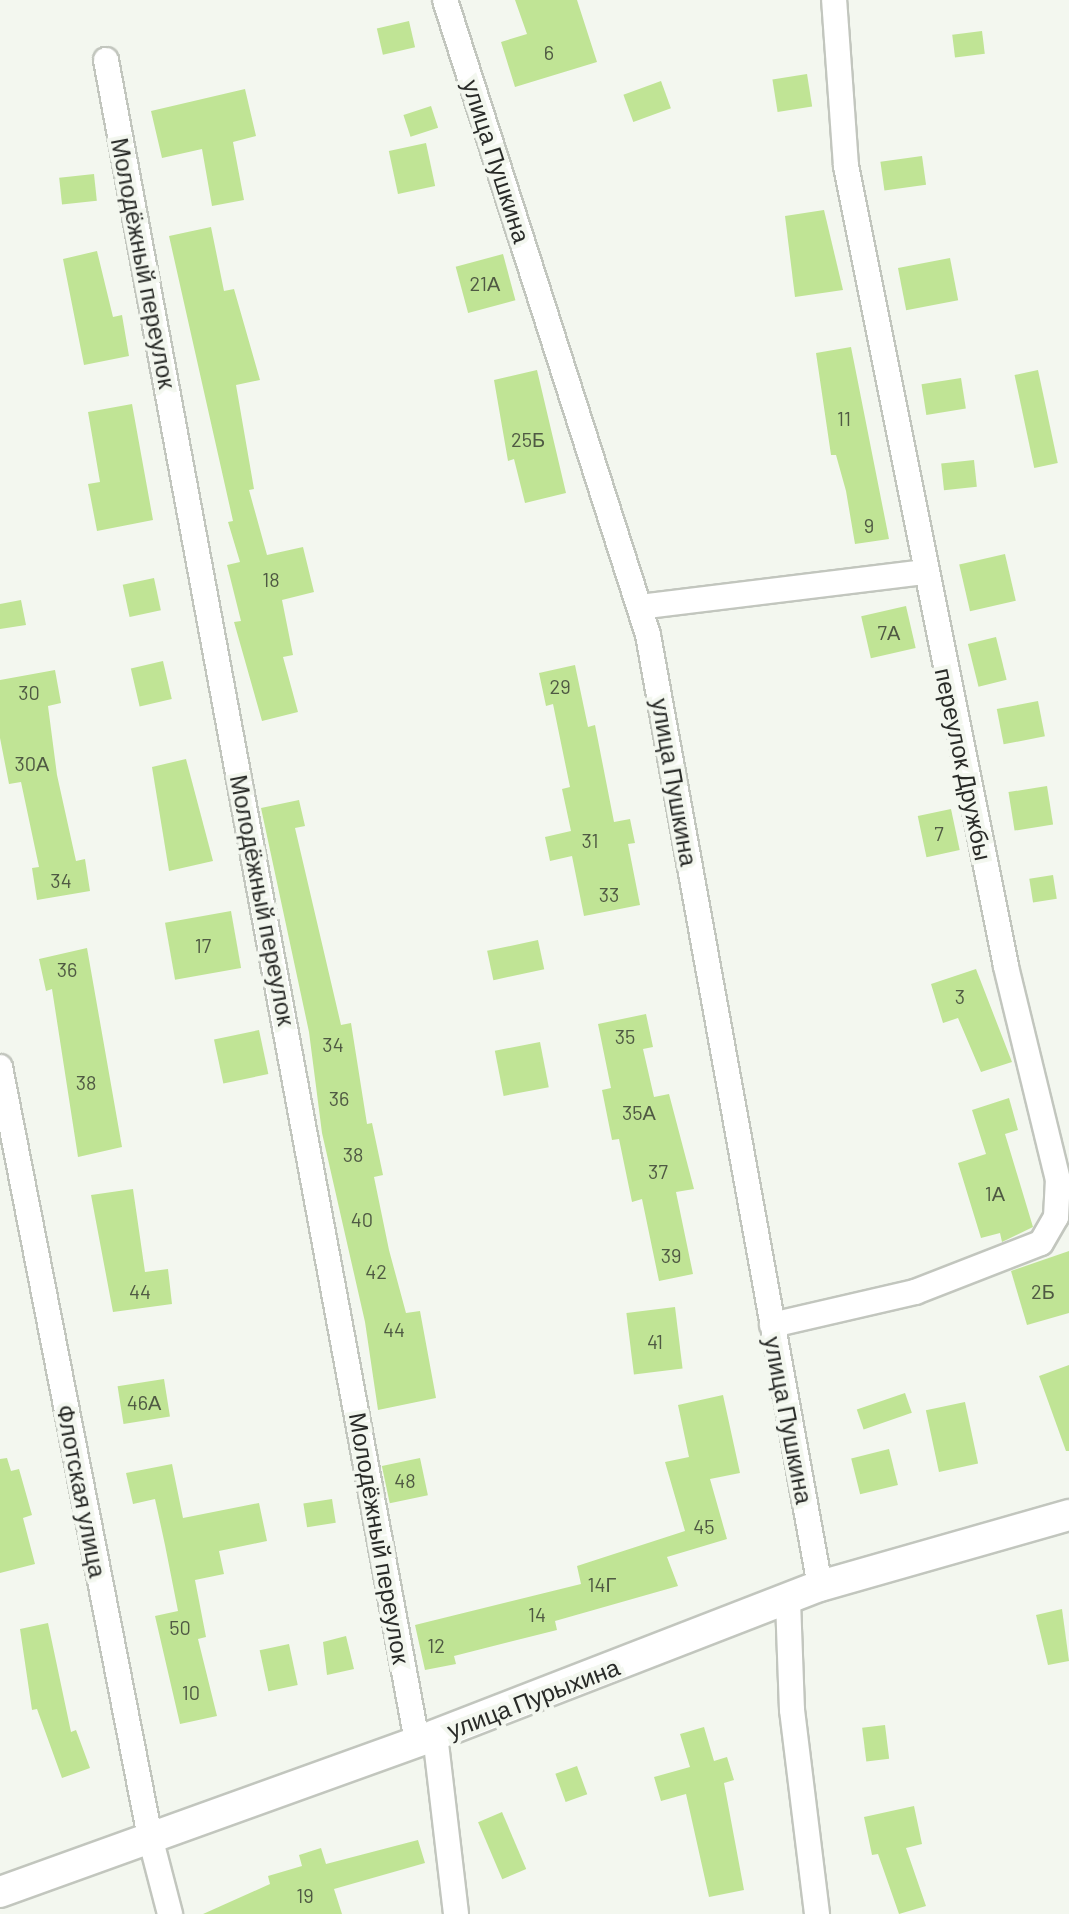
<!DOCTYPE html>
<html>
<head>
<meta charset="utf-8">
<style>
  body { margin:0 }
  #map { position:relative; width:1069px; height:1914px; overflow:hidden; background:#f3f7ef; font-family:Barlow,sans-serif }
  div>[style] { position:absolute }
  .building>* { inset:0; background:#c0e495; transform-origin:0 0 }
  .roads { filter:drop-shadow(2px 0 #c2c6be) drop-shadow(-2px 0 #c2c6be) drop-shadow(0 2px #c2c6be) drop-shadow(0 -2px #c2c6be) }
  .minor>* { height:24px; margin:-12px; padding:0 12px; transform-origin:12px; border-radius:12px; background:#fff }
  .tertiary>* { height:30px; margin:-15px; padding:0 15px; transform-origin:15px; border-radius:15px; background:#fff }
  span { translate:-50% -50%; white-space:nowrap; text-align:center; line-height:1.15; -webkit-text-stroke:8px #f3f7ef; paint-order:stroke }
  .number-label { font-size:20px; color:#4f5943 }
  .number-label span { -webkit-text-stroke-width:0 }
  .street-label { font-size:24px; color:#292b28 }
</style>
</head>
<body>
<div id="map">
  <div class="building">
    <i style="clip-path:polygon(515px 0,577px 0,597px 62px,515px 87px,501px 42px,527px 34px)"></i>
    <i style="left:409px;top:21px;width:27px;height:33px;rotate:77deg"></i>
    <i style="left:982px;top:31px;width:23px;height:30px;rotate:83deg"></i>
    <i style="left:807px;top:74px;width:33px;height:35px;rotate:81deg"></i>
    <i style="left:661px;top:81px;width:29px;height:40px;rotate:70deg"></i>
    <i style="clip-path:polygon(245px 89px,256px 136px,233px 142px,244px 200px,212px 206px,202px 149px,162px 158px,151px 111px)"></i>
    <i style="left:431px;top:106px;width:23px;height:29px;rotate:72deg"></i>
    <i style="left:426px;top:143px;width:44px;height:38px;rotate:78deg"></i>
    <i style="left:922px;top:156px;width:29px;height:42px;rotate:82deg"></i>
    <i style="left:94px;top:174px;width:27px;height:35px;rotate:84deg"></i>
    <i style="clip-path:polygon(824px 210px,843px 290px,795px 297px,785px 216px)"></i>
    <i style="clip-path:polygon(211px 227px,224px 291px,234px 289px,260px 380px,236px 385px,254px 489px,249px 490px,267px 555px,303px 547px,314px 592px,282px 600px,293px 655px,283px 657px,298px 712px,262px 721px,234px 622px,241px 621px,227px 565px,240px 562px,228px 522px,233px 521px,169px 236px)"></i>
    <i style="clip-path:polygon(97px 251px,113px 317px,122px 315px,129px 356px,84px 365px,63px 259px)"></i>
    <i style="left:503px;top:254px;width:48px;height:49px;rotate:75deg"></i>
    <i style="left:950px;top:258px;width:43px;height:53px;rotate:79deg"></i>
    <i style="clip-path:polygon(851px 347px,889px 539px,855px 544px,846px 491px,836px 455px,831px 455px,816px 353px)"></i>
    <i style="clip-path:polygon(537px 370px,566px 493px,525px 503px,514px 459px,508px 461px,494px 380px)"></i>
    <i style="left:1038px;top:370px;width:95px;height:24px;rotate:78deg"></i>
    <i style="left:961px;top:378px;width:31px;height:40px;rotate:81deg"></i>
    <i style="clip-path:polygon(132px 404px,153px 520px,97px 531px,88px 484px,100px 482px,88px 412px)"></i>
    <i style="left:974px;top:460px;width:27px;height:33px;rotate:84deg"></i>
    <i style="left:1005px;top:554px;width:48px;height:47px;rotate:77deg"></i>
    <i style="left:154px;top:578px;width:33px;height:32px;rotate:78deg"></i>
    <i style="clip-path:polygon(21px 600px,26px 625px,0 629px,0 604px)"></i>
    <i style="left:906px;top:606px;width:43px;height:46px;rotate:77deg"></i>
    <i style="left:996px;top:637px;width:44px;height:29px;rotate:76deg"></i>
    <i style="left:163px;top:661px;width:39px;height:33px;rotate:77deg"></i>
    <i style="clip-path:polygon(575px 665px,588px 727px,595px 725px,614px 822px,630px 819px,635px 843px,628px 844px,640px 905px,584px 916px,572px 856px,550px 861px,545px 837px,571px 831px,562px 789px,570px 787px,553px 704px,546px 706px,539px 673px)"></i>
    <i style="clip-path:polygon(55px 670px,61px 703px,48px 706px,57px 775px,76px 861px,85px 859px,90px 891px,37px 900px,32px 868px,39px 867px,21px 782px,9px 784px,0 738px,0 680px)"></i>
    <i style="left:1038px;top:701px;width:36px;height:42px;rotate:79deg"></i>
    <i style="clip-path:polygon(186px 759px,213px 861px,169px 871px,152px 767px)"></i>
    <i style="left:1047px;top:786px;width:39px;height:39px;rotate:81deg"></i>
    <i style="clip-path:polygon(299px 800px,305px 826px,295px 828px,341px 1025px,351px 1023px,367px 1124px,372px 1123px,383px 1175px,374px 1177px,389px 1250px,406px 1313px,420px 1311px,436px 1398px,378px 1410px,365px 1322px,322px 1133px,309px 1032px,261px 808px)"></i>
    <i style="left:951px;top:809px;width:42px;height:34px;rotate:78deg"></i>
    <i style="left:1053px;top:875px;width:24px;height:24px;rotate:81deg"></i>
    <i style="left:231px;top:911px;width:58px;height:67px;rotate:80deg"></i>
    <i style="left:538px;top:940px;width:30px;height:52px;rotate:78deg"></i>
    <i style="clip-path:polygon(87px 948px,122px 1147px,78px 1157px,52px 989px,46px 991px,39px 959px)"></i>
    <i style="clip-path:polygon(976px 969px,1012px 1062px,981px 1072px,958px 1018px,943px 1023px,931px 984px)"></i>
    <i style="clip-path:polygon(646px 1014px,653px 1047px,643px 1049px,654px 1097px,669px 1094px,694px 1189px,676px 1192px,693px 1274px,659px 1281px,642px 1199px,632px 1202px,619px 1139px,612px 1140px,602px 1090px,611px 1088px,598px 1024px)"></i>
    <i style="left:259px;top:1030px;width:45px;height:46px;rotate:78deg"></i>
    <i style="left:540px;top:1042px;width:46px;height:46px;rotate:79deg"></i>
    <i style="clip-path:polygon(1009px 1098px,1018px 1130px,1005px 1134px,1033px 1227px,1002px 1242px,1000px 1233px,981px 1238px,958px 1163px,986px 1154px,972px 1110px)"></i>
    <i style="clip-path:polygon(133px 1189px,145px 1272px,168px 1269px,172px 1304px,113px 1312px,91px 1195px)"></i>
    <i style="clip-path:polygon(1069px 1251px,1069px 1313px,1027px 1325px,1011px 1271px)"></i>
    <i style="left:675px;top:1307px;width:62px;height:49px;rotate:83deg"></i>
    <i style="clip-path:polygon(1069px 1365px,1069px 1451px,1066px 1451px,1039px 1376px)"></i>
    <i style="left:164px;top:1379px;width:38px;height:47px;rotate:81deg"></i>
    <i style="left:905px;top:1393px;width:21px;height:51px;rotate:71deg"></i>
    <i style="clip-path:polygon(723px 1395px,740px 1473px,710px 1479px,727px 1539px,667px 1557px,678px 1586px,555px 1621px,557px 1630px,454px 1656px,456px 1664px,425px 1670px,415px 1625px,581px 1584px,577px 1566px,685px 1531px,665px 1462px,689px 1457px,678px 1405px)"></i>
    <i style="left:965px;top:1402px;width:63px;height:40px;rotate:78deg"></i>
    <i style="left:889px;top:1449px;width:37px;height:39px;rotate:76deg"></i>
    <i style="clip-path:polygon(7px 1458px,11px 1471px,19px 1469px,32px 1515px,23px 1518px,35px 1564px,0 1573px,0 1459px)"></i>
    <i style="left:420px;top:1458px;width:38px;height:39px;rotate:78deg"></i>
    <i style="clip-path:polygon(172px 1464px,183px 1518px,259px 1503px,267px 1541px,219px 1551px,224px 1574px,195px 1580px,206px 1637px,198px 1639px,217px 1716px,180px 1724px,155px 1616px,178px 1611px,165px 1545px,155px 1499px,133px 1504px,126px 1473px)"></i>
    <i style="left:332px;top:1499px;width:24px;height:29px;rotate:81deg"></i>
    <i style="clip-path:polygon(1062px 1609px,1069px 1661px,1048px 1665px,1036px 1615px)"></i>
    <i style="clip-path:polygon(48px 1623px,71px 1732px,76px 1730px,90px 1768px,62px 1778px,37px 1709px,32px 1710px,20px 1629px)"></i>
    <i style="clip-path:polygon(346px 1636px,354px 1669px,327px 1675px,323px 1642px)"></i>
    <i style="left:289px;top:1644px;width:42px;height:30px;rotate:78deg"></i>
    <i style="left:885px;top:1725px;width:34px;height:23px;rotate:83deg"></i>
    <i style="clip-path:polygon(704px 1727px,714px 1761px,727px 1757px,734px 1780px,724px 1783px,744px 1890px,709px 1897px,686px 1794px,661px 1801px,654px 1777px,690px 1767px,680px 1734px)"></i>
    <i style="left:577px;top:1766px;width:30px;height:23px;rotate:70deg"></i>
    <i style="clip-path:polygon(914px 1806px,922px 1844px,906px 1848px,926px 1906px,899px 1914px,878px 1854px,872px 1855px,864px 1817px)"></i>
    <i style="left:502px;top:1812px;width:62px;height:26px;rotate:67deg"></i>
    <i style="clip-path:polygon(418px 1840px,425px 1863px,334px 1889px,342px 1914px,203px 1914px,270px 1884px,268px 1876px,302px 1866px,299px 1855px,321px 1848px,326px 1864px)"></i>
  </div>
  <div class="roads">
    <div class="minor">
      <i style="left:445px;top:0;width:667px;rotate:72.27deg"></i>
      <i style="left:648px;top:635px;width:966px;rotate:79.75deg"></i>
      <i style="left:106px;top:60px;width:1710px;rotate:79.52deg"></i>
      <i style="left:640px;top:607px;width:286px;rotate:-7deg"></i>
      <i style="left:0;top:1067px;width:784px;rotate:78.98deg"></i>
      <i style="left:150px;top:1837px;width:80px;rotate:75.4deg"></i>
      <i style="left:772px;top:1325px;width:147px;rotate:-13deg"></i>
      <i style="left:915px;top:1292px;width:135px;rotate:-21.3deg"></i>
      <i style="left:1041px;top:1243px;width:30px;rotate:-60deg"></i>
      <i style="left:1056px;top:1217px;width:37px;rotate:-87deg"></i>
      <i style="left:1058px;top:1180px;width:220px;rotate:-103.7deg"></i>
      <i style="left:1006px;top:966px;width:816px;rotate:-101.31deg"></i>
      <i style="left:846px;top:166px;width:166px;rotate:-94.1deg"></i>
      <i style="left:788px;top:1601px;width:109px;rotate:87.9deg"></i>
      <i style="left:792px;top:1710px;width:206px;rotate:83deg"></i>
      <i style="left:435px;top:1735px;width:180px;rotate:83.3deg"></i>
    </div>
    <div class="tertiary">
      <i style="left:0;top:1892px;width:462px;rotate:-19.8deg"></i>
      <i style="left:435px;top:1735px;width:413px;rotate:-21.2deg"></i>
      <i style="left:820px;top:1586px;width:259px;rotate:-15.9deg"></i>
    </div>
  </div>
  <div class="number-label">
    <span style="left:549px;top:52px">6</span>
    <span style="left:485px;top:283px">21А</span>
    <span style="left:844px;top:418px">11</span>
    <span style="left:528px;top:439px">25Б</span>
    <span style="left:869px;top:525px">9</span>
    <span style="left:271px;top:579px">18</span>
    <span style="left:889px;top:632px">7А</span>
    <span style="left:560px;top:686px">29</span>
    <span style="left:29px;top:692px">30</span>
    <span style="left:32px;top:763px">30А</span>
    <span style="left:939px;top:833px">7</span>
    <span style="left:590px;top:840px">31</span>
    <span style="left:61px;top:880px">34</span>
    <span style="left:609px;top:894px">33</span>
    <span style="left:203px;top:945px">17</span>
    <span style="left:67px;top:969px">36</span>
    <span style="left:960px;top:996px">3</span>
    <span style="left:625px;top:1036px">35</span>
    <span style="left:333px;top:1044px">34</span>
    <span style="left:86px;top:1082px">38</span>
    <span style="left:339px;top:1098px">36</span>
    <span style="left:639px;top:1112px">35А</span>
    <span style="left:353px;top:1154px">38</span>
    <span style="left:658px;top:1171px">37</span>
    <span style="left:995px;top:1193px">1А</span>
    <span style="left:362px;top:1219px">40</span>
    <span style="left:671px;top:1255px">39</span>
    <span style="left:376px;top:1271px">42</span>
    <span style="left:140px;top:1291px">44</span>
    <span style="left:1043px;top:1291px">2Б</span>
    <span style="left:394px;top:1329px">44</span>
    <span style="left:655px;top:1341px">41</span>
    <span style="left:144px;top:1402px">46А</span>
    <span style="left:405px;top:1480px">48</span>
    <span style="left:704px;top:1526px">45</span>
    <span style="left:602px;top:1584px">14Г</span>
    <span style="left:537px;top:1614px">14</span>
    <span style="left:180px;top:1627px">50</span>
    <span style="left:436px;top:1645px">12</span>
    <span style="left:191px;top:1692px">10</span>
    <span style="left:305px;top:1895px">19</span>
  </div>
  <div class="street-label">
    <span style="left:497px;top:161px;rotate:72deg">улица Пушкина</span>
    <span style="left:144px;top:263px;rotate:79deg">Молодёжный переулок</span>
    <span style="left:964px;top:764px;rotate:78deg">переулок Дружбы</span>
    <span style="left:675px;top:782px;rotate:80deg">улица Пушкина</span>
    <span style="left:263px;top:900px;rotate:79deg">Молодёжный переулок</span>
    <span style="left:789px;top:1420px;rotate:79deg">улица Пушкина</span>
    <span style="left:82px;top:1491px;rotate:79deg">Флотская улица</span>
    <span style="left:380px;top:1538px;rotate:80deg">Молодёжный переулок</span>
    <span style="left:533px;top:1698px;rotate:-21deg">улица Пурыхина</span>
  </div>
</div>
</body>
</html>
